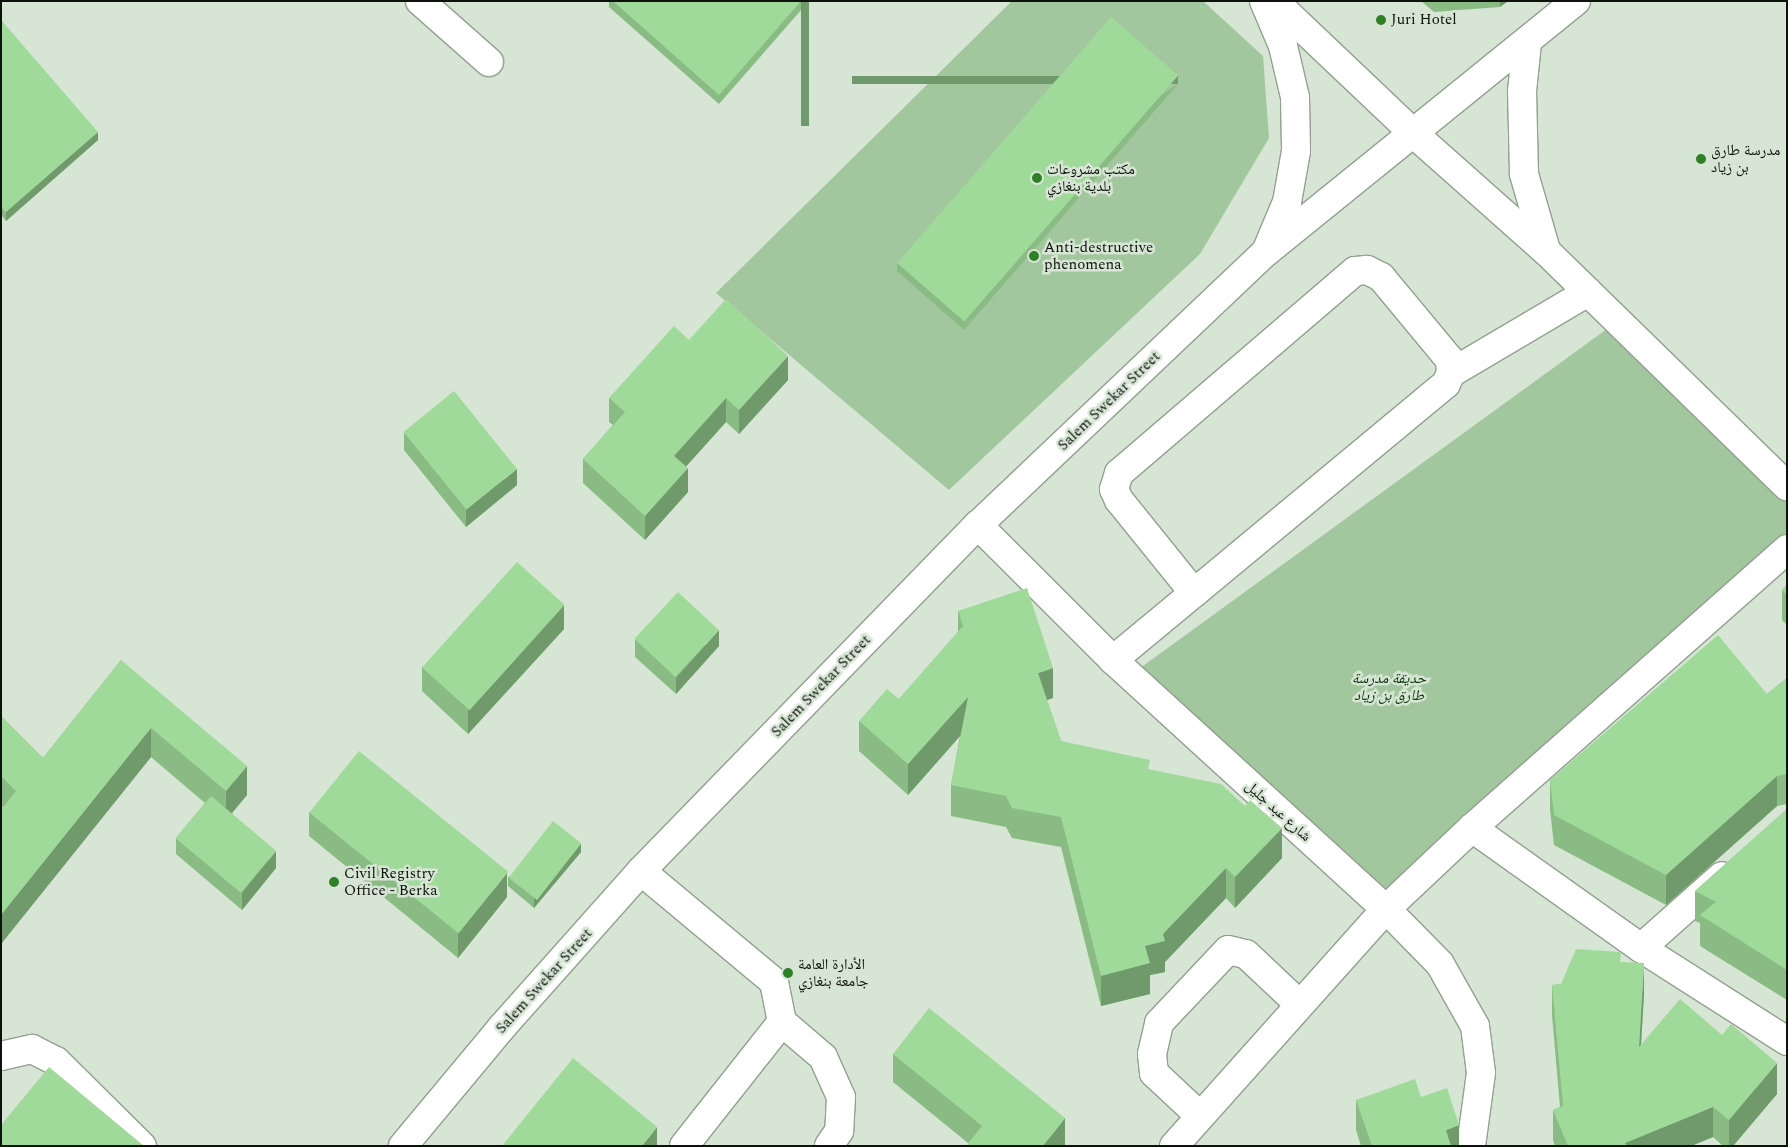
<!DOCTYPE html>
<html>
<head>
<meta charset="utf-8">
<style>
  body { margin:0 }
  #map { position:relative; width:1788px; height:1147px; overflow:hidden; background:#d6e5d4; font-family:Spectral,"Noto Naskh Arabic",serif }
  div>[style] { position:absolute }
  .green>* { inset:0; background:#a2c69e }
  .roads { filter:drop-shadow(1px 0 #92a090) drop-shadow(-1px 0 #92a090) drop-shadow(0 1px #92a090) drop-shadow(0 -1px #92a090) }
  .minor>* { height:28px; margin:-14px; padding:0 14px; transform-origin:14px; border-radius:14px; background:#fff }
  .major>* { height:28px; margin:-14px; padding:0 14px; transform-origin:14px; border-radius:14px; background:#fff }
  .wall>* { inset:0; background:#8abb84 }
  .shaded-wall>* { inset:0; background:#70996c; transform-origin:0 0 }
  .building>* { inset:0; background:#a0da9a; transform-origin:0 0 }
  .dots>* { width:14px; height:14px; translate:-50% -50%; box-sizing:border-box; border:2px solid #d6e5d4; border-radius:50% }
  span { translate:-50% -50%; white-space:nowrap; text-align:center; line-height:1.15; -webkit-text-stroke:5px #d6e5d4; paint-order:stroke }
  .poi-label { font-size:15px; color:#0d120c }
  .left { translate:0 -50%; text-align:left }
  .street-label { font-size:15px; color:#0d120c }
  .park-label { font-size:15px; color:#0b3309; font-style:italic }
  .frame { position:absolute; inset:0; border:2px solid #0d120c; pointer-events:none }
</style>
</head>
<body>
<div id="map">
  <div class="green">
    <i style="clip-path:polygon(1012px 1px,1203px 1px,1263px 56px,1269px 138px,1200px 254px,949px 490px,716px 293px)"></i>
    <i style="clip-path:polygon(1611px 326px,1787px 495px,1787px 544px,1386px 907px,1136px 671px)"></i>
  </div>
  <div class="roads">
    <div class="minor">
      <i style="left:420px;top:1px;width:92px;rotate:41.5deg"></i>
      <i style="left:1451px;top:373px;width:159px;rotate:-30.6deg"></i>
      <i style="left:978px;top:525px;width:191px;rotate:45deg"></i>
      <i style="left:1113px;top:660px;width:369px;rotate:42.4deg"></i>
      <i style="left:1386px;top:909px;width:77px;rotate:45.5deg"></i>
      <i style="left:1440px;top:964px;width:71px;rotate:60.6deg"></i>
      <i style="left:1475px;top:1026px;width:47px;rotate:82.7deg"></i>
      <i style="left:1481px;top:1073px;width:74px;rotate:97.8deg"></i>
      <i style="left:1113px;top:660px;width:105px;rotate:-39.6deg"></i>
      <i style="left:1194px;top:593px;width:327px;rotate:-39.7deg"></i>
      <i style="left:1446px;top:384px;width:12px;rotate:-66deg"></i>
      <i style="left:1451px;top:373px;width:13px;rotate:-94deg"></i>
      <i style="left:1450px;top:360px;width:108px;rotate:-129.7deg"></i>
      <i style="left:1381px;top:277px;width:16px;rotate:-153deg"></i>
      <i style="left:1367px;top:270px;width:12px;rotate:175deg"></i>
      <i style="left:1355px;top:271px;width:311px;rotate:139.4deg"></i>
      <i style="left:1119px;top:473px;width:17px;rotate:107deg"></i>
      <i style="left:1114px;top:489px;width:12px;rotate:66deg"></i>
      <i style="left:1119px;top:500px;width:119px;rotate:51.1deg"></i>
      <i style="left:1472px;top:828px;width:207px;rotate:35.4deg"></i>
      <i style="left:1641px;top:948px;width:173px;rotate:32.5deg"></i>
      <i style="left:641px;top:871px;width:173px;rotate:39.8deg"></i>
      <i style="left:774px;top:982px;width:41px;rotate:78.7deg"></i>
      <i style="left:782px;top:1022px;width:54px;rotate:40.5deg"></i>
      <i style="left:823px;top:1057px;width:44px;rotate:65.8deg"></i>
      <i style="left:841px;top:1097px;width:34px;rotate:93deg"></i>
      <i style="left:839px;top:1131px;width:18px;rotate:124deg"></i>
      <i style="left:1641px;top:948px;width:108px;rotate:-41.6deg"></i>
      <i style="left:1px;top:1056px;width:32px;rotate:-13deg"></i>
      <i style="left:32px;top:1049px;width:27px;rotate:27deg"></i>
      <i style="left:56px;top:1061px;width:121px;rotate:44.7deg"></i>
      <i style="left:1200px;top:1116px;width:63px;rotate:-136.9deg"></i>
      <i style="left:1154px;top:1073px;width:19px;rotate:-96deg"></i>
      <i style="left:1152px;top:1054px;width:32px;rotate:-77deg"></i>
      <i style="left:1159px;top:1023px;width:100px;rotate:-46.6deg"></i>
      <i style="left:1228px;top:950px;width:18px;rotate:13deg"></i>
      <i style="left:1246px;top:954px;width:73px;rotate:43.3deg"></i>
      <i style="left:403px;top:1146px;width:155px;rotate:-50.2deg"></i>
      <i style="left:502px;top:1027px;width:209px;rotate:-48.3deg"></i>
      <i style="left:641px;top:871px;width:483px;rotate:-45.8deg"></i>
      <i style="left:978px;top:525px;width:397px;rotate:-43.5deg"></i>
      <i style="left:1266px;top:252px;width:399px;rotate:-39deg"></i>
      <i style="left:684px;top:1146px;width:158px;rotate:-51.7deg"></i>
      <i style="left:1174px;top:1146px;width:318px;rotate:-48.2deg"></i>
      <i style="left:1386px;top:909px;width:118px;rotate:-43.3deg"></i>
      <i style="left:1472px;top:828px;width:421px;rotate:-41.5deg"></i>
    </div>
    <div class="major">
      <i style="left:1264px;top:1px;width:49px;rotate:67.1deg"></i>
      <i style="left:1283px;top:46px;width:52px;rotate:76.8deg"></i>
      <i style="left:1295px;top:97px;width:54px;rotate:88.9deg"></i>
      <i style="left:1296px;top:151px;width:52px;rotate:100deg"></i>
      <i style="left:1287px;top:202px;width:54px;rotate:112.8deg"></i>
      <i style="left:1274px;top:1px;width:192px;rotate:43.5deg"></i>
      <i style="left:1413px;top:133px;width:178px;rotate:41.6deg"></i>
      <i style="left:1546px;top:251px;width:337px;rotate:44.3deg"></i>
      <i style="left:1527px;top:43px;width:48px;rotate:95.9deg"></i>
      <i style="left:1522px;top:91px;width:83px;rotate:88.6deg"></i>
      <i style="left:1524px;top:174px;width:79px;rotate:73.9deg"></i>
    </div>
  </div>
  <div class="wall">
    <i style="clip-path:polygon(609px 1px,809px 1px,719px 104px,609px 7px)"></i>
    <i style="clip-path:polygon(1421px 1px,1508px 1px,1500px 7px,1434px 12px)"></i>
    <i style="clip-path:polygon(1px 20px,98px 140px,6px 221px,1px 215px)"></i>
    <i style="clip-path:polygon(1178px 84px,964px 330px,897px 271px,897px 263px)"></i>
    <i style="clip-path:polygon(689px 340px,788px 380px,739px 434px,726px 422px,686px 466px,688px 492px,645px 540px,583px 483px,583px 459px,613px 425px,609px 422px,609px 398px)"></i>
    <i style="clip-path:polygon(404px 433px,517px 485px,466px 527px,404px 450px)"></i>
    <i style="clip-path:polygon(1787px 584px,1787px 625px,1782px 620px,1782px 590px)"></i>
    <i style="clip-path:polygon(958px 611px,1053px 698px,1047px 700px,1061px 741px,1150px 770px,1282px 858px,1235px 908px,1226px 898px,1165px 962px,1165px 972px,1150px 975px,1150px 994px,1101px 1006px,1061px 847px,1012px 838px,1006px 827px,951px 816px,951px 785px,960px 736px,908px 795px,859px 751px,859px 721px,899px 699px,958px 632px)"></i>
    <i style="clip-path:polygon(564px 629px,468px 734px,422px 691px,422px 667px)"></i>
    <i style="clip-path:polygon(635px 640px,719px 646px,676px 694px,635px 657px)"></i>
    <i style="clip-path:polygon(121px 660px,247px 795px,232px 813px,276px 868px,242px 910px,176px 854px,176px 838px,205px 803px,151px 757px,1px 944px,1px 810px,3px 807px,1px 805px,1px 716px,43px 758px)"></i>
    <i style="clip-path:polygon(1787px 678px,1787px 804px,1777px 806px,1666px 905px,1554px 845px,1550px 810px,1550px 780px,1767px 694px)"></i>
    <i style="clip-path:polygon(1787px 809px,1787px 1000px,1700px 946px,1700px 923px,1695px 921px,1695px 891px)"></i>
    <i style="clip-path:polygon(309px 812px,507px 897px,458px 958px,309px 836px)"></i>
    <i style="clip-path:polygon(581px 852px,534px 908px,508px 886px,508px 877px)"></i>
    <i style="clip-path:polygon(1621px 962px,1644px 993px,1641px 1045px,1777px 1094px,1733px 1146px,1723px 1146px,1713px 1137px,1691px 1146px,1555px 1146px,1553px 1140px,1553px 1110px,1560px 1107px,1552px 1015px,1552px 985px,1561px 984px)"></i>
    <i style="clip-path:polygon(893px 1054px,1065px 1146px,968px 1143px,893px 1082px)"></i>
    <i style="clip-path:polygon(1421px 1097px,1459px 1146px,1361px 1146px,1356px 1130px,1356px 1100px)"></i>
  </div>
  <div class="shaded-wall">
    <i style="left:801px;top:1px;width:8px;height:125px"></i>
    <i style="clip-path:polygon(1500px 1px,1508px 1px,1500px 7px)"></i>
    <i style="left:1178px;top:76px;width:8px;height:326px;rotate:90deg"></i>
    <i style="clip-path:polygon(98px 132px,98px 140px,6px 221px,6px 212px)"></i>
    <i style="clip-path:polygon(788px 356px,788px 380px,739px 434px,739px 410px)"></i>
    <i style="clip-path:polygon(726px 398px,726px 422px,674px 480px,674px 456px)"></i>
    <i style="clip-path:polygon(688px 468px,688px 492px,645px 540px,645px 516px)"></i>
    <i style="clip-path:polygon(517px 469px,517px 485px,466px 527px,466px 510px)"></i>
    <i style="clip-path:polygon(564px 605px,564px 629px,468px 734px,468px 710px)"></i>
    <i style="clip-path:polygon(719px 630px,719px 646px,676px 694px,676px 678px)"></i>
    <i style="clip-path:polygon(1053px 668px,1053px 698px,1038px 703px,1038px 673px)"></i>
    <i style="clip-path:polygon(968px 697px,968px 727px,908px 795px,908px 764px)"></i>
    <i style="clip-path:polygon(151px 728px,151px 757px,1px 944px,1px 915px)"></i>
    <i style="clip-path:polygon(247px 766px,247px 795px,226px 820px,226px 791px)"></i>
    <i style="clip-path:polygon(1777px 776px,1777px 806px,1666px 905px,1666px 875px)"></i>
    <i style="clip-path:polygon(1282px 828px,1282px 858px,1235px 908px,1235px 877px)"></i>
    <i style="clip-path:polygon(581px 843px,581px 852px,534px 908px,534px 899px)"></i>
    <i style="clip-path:polygon(276px 851px,276px 868px,242px 910px,242px 893px)"></i>
    <i style="clip-path:polygon(1226px 868px,1226px 898px,1165px 962px,1165px 972px,1150px 975px,1150px 994px,1101px 1006px,1101px 976px,1163px 934px)"></i>
    <i style="clip-path:polygon(507px 873px,507px 897px,458px 958px,458px 934px)"></i>
    <i style="clip-path:polygon(1644px 963px,1644px 993px,1639px 1078px,1639px 1047px)"></i>
    <i style="clip-path:polygon(1777px 1063px,1777px 1094px,1733px 1146px,1729px 1146px,1729px 1120px)"></i>
    <i style="clip-path:polygon(1713px 1107px,1713px 1137px,1691px 1146px,1625px 1146px,1625px 1143px)"></i>
    <i style="clip-path:polygon(1065px 1118px,1065px 1146px,1043px 1146px)"></i>
    <i style="clip-path:polygon(1459px 1125px,1459px 1146px,1446px 1146px,1446px 1130px)"></i>
    <i style="clip-path:polygon(657px 1127px,657px 1146px,642px 1146px)"></i>
  </div>
  <div class="building">
    <i style="clip-path:polygon(613px 1px,801px 1px,719px 95px)"></i>
    <i style="left:1111px;top:17px;width:89px;height:326px;rotate:41deg"></i>
    <i style="clip-path:polygon(1px 20px,98px 132px,6px 212px,1px 207px)"></i>
    <i style="clip-path:polygon(726px 299px,788px 356px,739px 410px,726px 398px,674px 456px,688px 468px,645px 516px,583px 459px,625px 412px,609px 398px,674px 326px,689px 340px)"></i>
    <i style="left:454px;top:391px;width:100px;height:65px;rotate:51deg"></i>
    <i style="left:517px;top:562px;width:64px;height:142px;rotate:42deg"></i>
    <i style="clip-path:polygon(1787px 584px,1787px 595px,1782px 590px)"></i>
    <i style="clip-path:polygon(1027px 588px,1053px 668px,1038px 673px,1061px 741px,1150px 760px,1148px 769px,1221px 784px,1245px 806px,1250px 800px,1282px 828px,1235px 877px,1226px 868px,1163px 934px,1165px 941px,1145px 946px,1150px 963px,1101px 976px,1061px 817px,1012px 808px,1006px 796px,951px 785px,968px 697px,908px 764px,859px 721px,887px 689px,899px 699px,963px 626px,958px 611px)"></i>
    <i style="left:678px;top:592px;width:56px;height:64px;rotate:43deg"></i>
    <i style="clip-path:polygon(1718px 635px,1767px 694px,1787px 678px,1787px 774px,1777px 776px,1666px 875px,1554px 815px,1550px 780px)"></i>
    <i style="clip-path:polygon(121px 660px,247px 766px,226px 791px,151px 728px,1px 915px,1px 810px,16px 791px,1px 776px,1px 716px,43px 758px)"></i>
    <i style="left:359px;top:751px;width:192px;height:79px;rotate:39deg"></i>
    <i style="left:211px;top:796px;width:85px;height:55px;rotate:40deg"></i>
    <i style="clip-path:polygon(1787px 809px,1787px 970px,1700px 915px,1716px 902px,1695px 891px)"></i>
    <i style="left:553px;top:821px;width:36px;height:72px;rotate:38deg"></i>
    <i style="clip-path:polygon(1576px 949px,1621px 952px,1620px 962px,1644px 963px,1639px 1047px,1680px 999px,1722px 1035px,1731px 1024px,1777px 1063px,1729px 1120px,1713px 1107px,1625px 1143px,1627px 1146px,1568px 1146px,1553px 1110px,1563px 1106px,1552px 985px,1561px 984px)"></i>
    <i style="clip-path:polygon(929px 1008px,1065px 1118px,1043px 1146px,966px 1146px,982px 1126px,893px 1054px)"></i>
    <i style="clip-path:polygon(573px 1058px,657px 1127px,642px 1146px,502px 1146px)"></i>
    <i style="clip-path:polygon(49px 1067px,144px 1146px,1px 1146px,1px 1125px)"></i>
    <i style="clip-path:polygon(1415px 1079px,1421px 1097px,1447px 1088px,1459px 1125px,1446px 1130px,1451px 1146px,1372px 1146px,1356px 1100px)"></i>
  </div>
  <div class="dots">
    <i style="left:1381px;top:20px;background:#2f7f29"></i>
    <i style="left:1701px;top:159px;background:#2f7f29"></i>
    <i style="left:1037px;top:178px;background:#2f7f29"></i>
    <i style="left:1034px;top:256px;background:#2f7f29"></i>
    <i style="left:334px;top:882px;background:#2f7f29"></i>
    <i style="left:788px;top:973px;background:#2f7f29"></i>
  </div>
  <div class="poi-label">
    <span class="left" style="left:1391px;top:20px">Juri Hotel</span>
    <span class="left" style="left:1711px;top:159px">مدرسة طارق<br>بن زياد</span>
    <span class="left" style="left:1047px;top:178px">مكتب مشروعات<br>بلدية بنغازي</span>
    <span class="left" style="left:1044px;top:256px">Anti-destructive<br>phenomena</span>
    <span class="left" style="left:344px;top:882px">Civil Registry<br>Office - Berka</span>
    <span class="left" style="left:798px;top:973px">الأدارة العامة<br>جامعة بنغازي</span>
  </div>
  <div class="street-label">
    <span style="left:1109px;top:401px;rotate:-44deg">Salem Swekar Street</span>
    <span style="left:821px;top:686px;rotate:-46deg">Salem Swekar Street</span>
    <span style="left:1278px;top:811px;rotate:42deg">شارع عبد جليل</span>
    <span style="left:544px;top:981px;rotate:-48deg">Salem Swekar Street</span>
  </div>
  <div class="park-label">
    <span style="left:1389px;top:687px">حديقة مدرسة<br>طارق بن زياد</span>
  </div>
  <div class="frame"></div>
</div>
</body>
</html>
